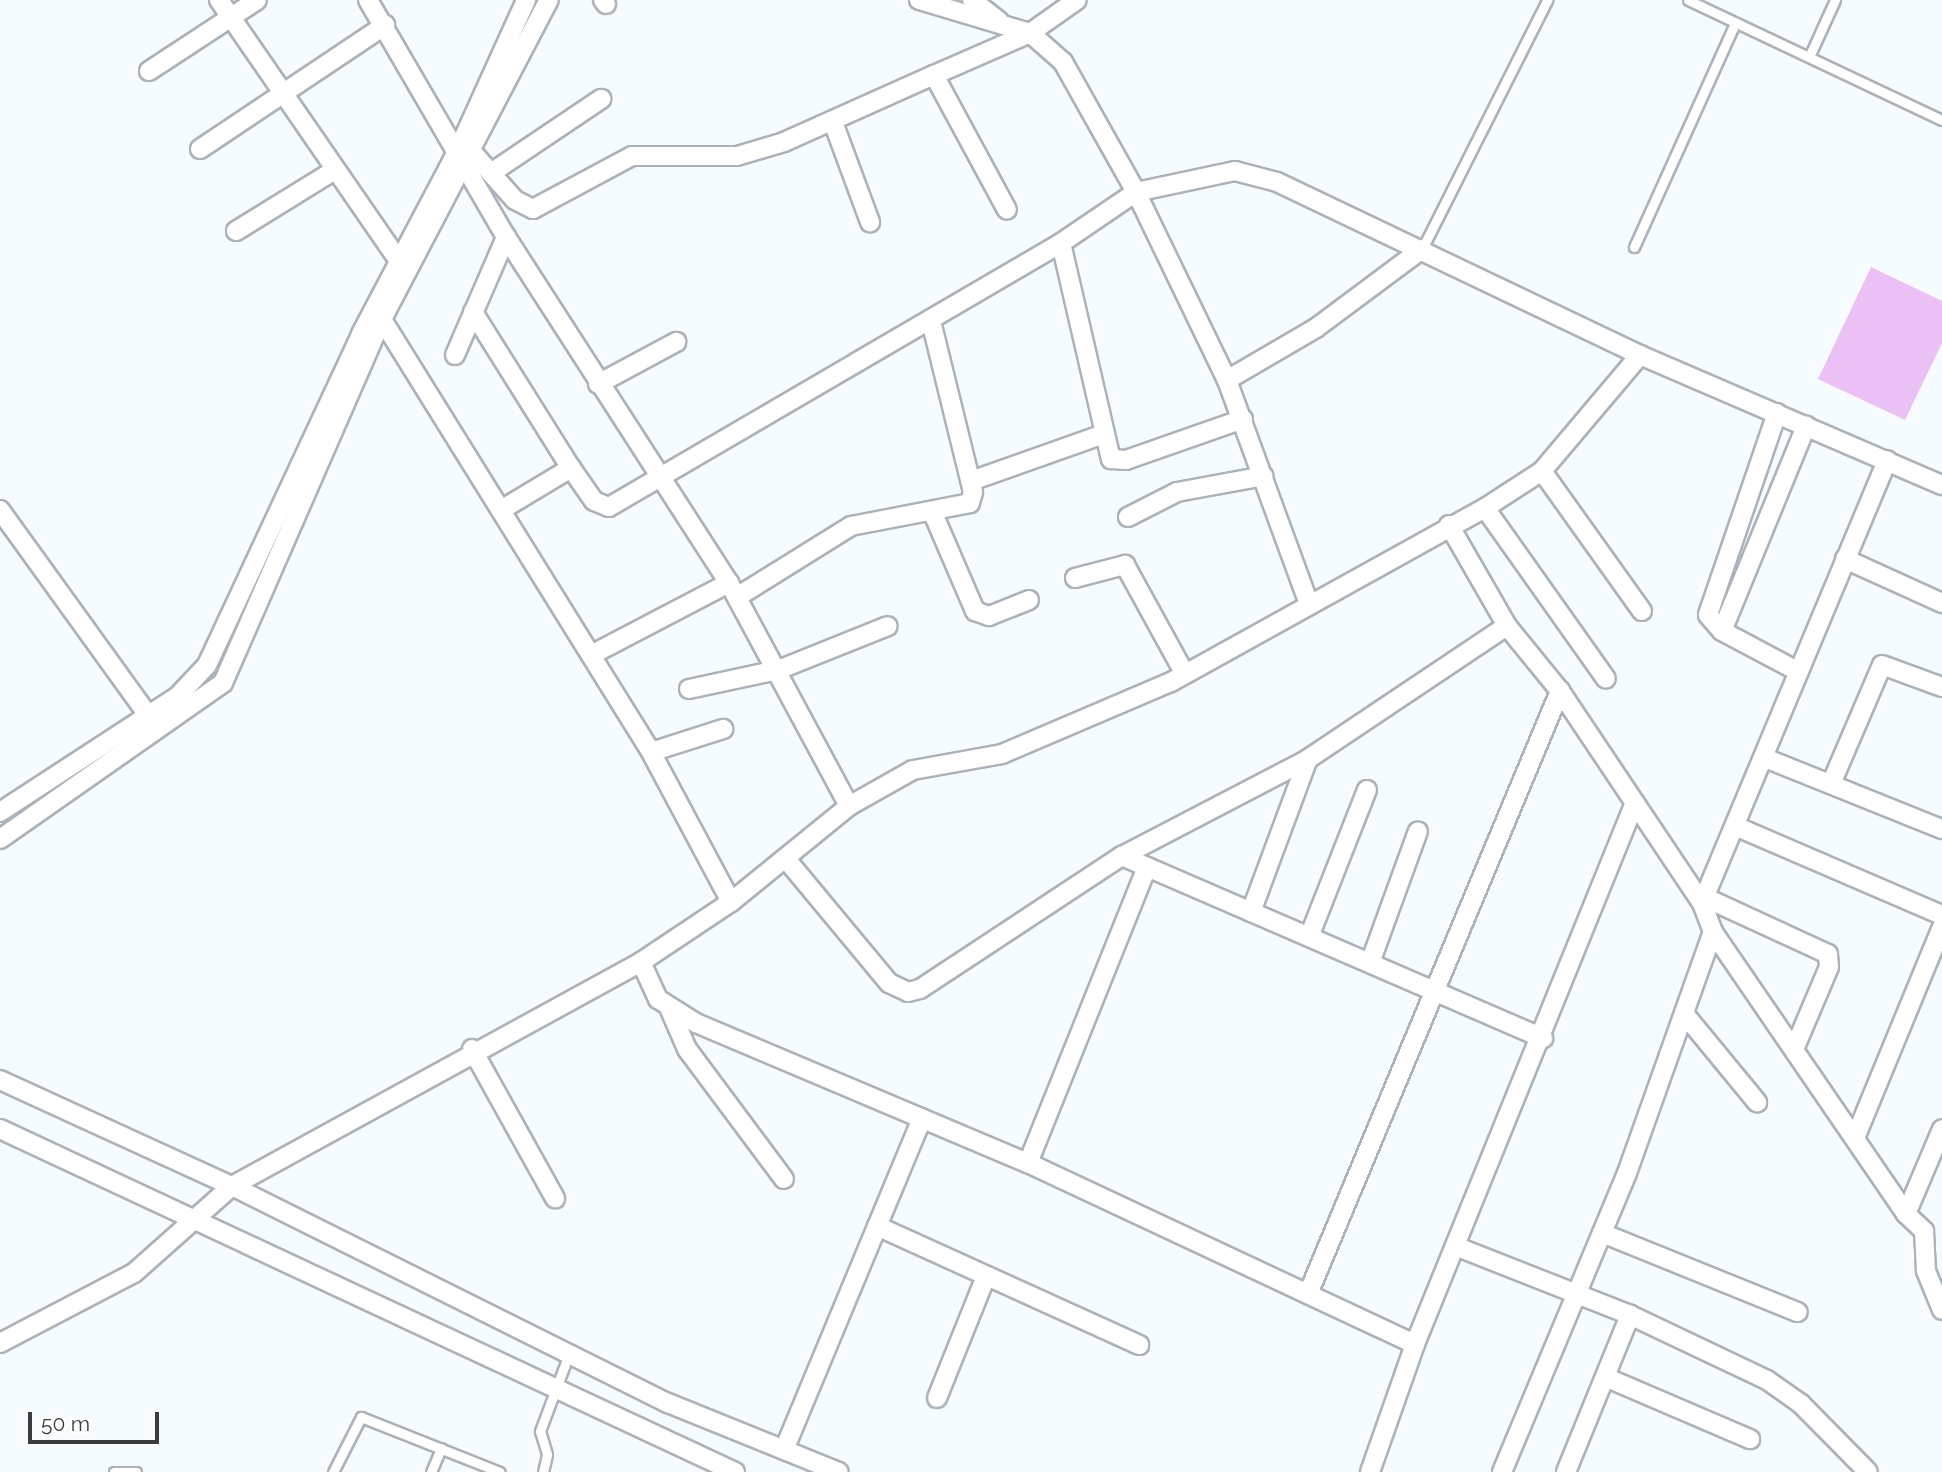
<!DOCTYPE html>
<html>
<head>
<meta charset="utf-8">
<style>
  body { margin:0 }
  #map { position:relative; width:1942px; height:1472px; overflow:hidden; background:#f6fbff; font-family:Raleway,sans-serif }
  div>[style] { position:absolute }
  .building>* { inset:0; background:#ebc0f5 }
  .roads { filter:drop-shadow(2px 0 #abb2b9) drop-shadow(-2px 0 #abb2b9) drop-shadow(0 2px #abb2b9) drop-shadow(0 -2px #abb2b9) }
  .service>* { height:9px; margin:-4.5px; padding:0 4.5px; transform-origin:4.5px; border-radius:4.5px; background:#fff }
  .minor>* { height:18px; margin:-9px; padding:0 9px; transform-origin:9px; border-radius:9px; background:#fff }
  span { translate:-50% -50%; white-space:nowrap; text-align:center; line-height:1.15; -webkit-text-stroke:7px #fff; paint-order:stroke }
  .scale { position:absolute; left:28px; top:1412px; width:131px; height:32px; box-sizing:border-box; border:4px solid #393c3e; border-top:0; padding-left:9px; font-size:21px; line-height:24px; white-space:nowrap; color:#393c3e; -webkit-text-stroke:5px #fff; paint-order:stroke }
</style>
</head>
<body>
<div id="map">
  <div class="building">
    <i style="clip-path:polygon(1871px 267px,1942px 301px,1942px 343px,1905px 420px,1818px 379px)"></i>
  </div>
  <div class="roads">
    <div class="service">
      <i style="left:1688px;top:0;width:281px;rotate:25.3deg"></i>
      <i style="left:1809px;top:57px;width:63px;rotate:-65.5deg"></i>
      <i style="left:1634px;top:247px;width:246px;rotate:-65.7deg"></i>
      <i style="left:1422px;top:249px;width:279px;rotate:-63.3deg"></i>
      <i style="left:114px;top:1472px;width:22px"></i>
      <i style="left:333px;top:1472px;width:62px;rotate:-63deg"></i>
      <i style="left:361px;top:1417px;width:149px;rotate:21.6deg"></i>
      <i style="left:431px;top:1472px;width:26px;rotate:-67deg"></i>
      <i style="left:543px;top:1472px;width:18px;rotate:-77deg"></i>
      <i style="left:547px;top:1454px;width:24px;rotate:-107deg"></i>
      <i style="left:540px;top:1431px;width:82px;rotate:-69.4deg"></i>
    </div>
    <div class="minor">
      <i style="left:219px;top:0;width:315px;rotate:55.4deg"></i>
      <i style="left:368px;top:0;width:274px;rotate:59.8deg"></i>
      <i style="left:506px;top:237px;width:412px;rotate:57.2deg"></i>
      <i style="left:729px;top:583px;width:253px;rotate:61.7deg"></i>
      <i style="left:603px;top:0;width:5px;rotate:53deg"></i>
      <i style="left:919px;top:0;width:116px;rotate:16.6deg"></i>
      <i style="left:1030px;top:33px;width:44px;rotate:41.3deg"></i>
      <i style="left:1063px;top:62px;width:149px;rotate:60.7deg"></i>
      <i style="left:1136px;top:192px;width:209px;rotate:64.2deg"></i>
      <i style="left:1227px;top:380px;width:239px;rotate:69.9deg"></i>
      <i style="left:972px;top:0;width:34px;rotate:38deg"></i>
      <i style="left:149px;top:71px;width:129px;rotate:-33.3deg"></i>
      <i style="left:934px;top:75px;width:105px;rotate:-23.6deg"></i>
      <i style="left:1030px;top:33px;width:57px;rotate:-35.1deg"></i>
      <i style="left:833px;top:122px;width:107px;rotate:69.7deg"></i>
      <i style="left:200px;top:149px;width:223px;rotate:-33.8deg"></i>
      <i style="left:472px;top:152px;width:64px;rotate:48.1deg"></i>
      <i style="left:515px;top:200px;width:20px;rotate:27deg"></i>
      <i style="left:533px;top:209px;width:112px;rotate:-28.2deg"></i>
      <i style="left:632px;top:156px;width:105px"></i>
      <i style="left:737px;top:156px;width:49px;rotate:-16.6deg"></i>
      <i style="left:784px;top:142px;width:164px;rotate:-24.1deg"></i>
      <i style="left:934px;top:75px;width:153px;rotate:61.6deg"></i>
      <i style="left:491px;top:173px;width:133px;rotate:-33.9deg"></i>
      <i style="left:236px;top:231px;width:114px;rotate:-31.7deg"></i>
      <i style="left:1061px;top:243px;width:222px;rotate:77deg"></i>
      <i style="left:1111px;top:459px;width:15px;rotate:4deg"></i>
      <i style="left:1126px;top:460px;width:124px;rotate:-19.3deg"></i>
      <i style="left:473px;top:312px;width:184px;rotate:57.9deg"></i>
      <i style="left:571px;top:468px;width:40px;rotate:55.1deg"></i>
      <i style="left:594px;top:501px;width:16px;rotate:22deg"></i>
      <i style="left:609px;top:507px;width:523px;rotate:-30.29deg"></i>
      <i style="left:1061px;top:243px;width:91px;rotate:-34.2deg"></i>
      <i style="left:1136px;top:192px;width:101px;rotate:-12deg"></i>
      <i style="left:1235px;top:171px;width:43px;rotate:14.7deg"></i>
      <i style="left:1277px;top:182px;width:402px;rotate:25.5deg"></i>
      <i style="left:1640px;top:355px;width:329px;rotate:23.3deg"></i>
      <i style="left:378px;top:313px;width:517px;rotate:58.12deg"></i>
      <i style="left:651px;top:752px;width:170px;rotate:61.9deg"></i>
      <i style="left:455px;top:355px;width:129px;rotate:-66.6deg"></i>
      <i style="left:1227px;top:380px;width:103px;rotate:-30.3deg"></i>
      <i style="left:1316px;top:328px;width:132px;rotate:-36.7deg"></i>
      <i style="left:598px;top:384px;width:89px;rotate:-28.3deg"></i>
      <i style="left:1777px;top:413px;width:213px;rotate:108.9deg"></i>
      <i style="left:1708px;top:615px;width:21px;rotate:49deg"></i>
      <i style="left:1722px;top:631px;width:87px;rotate:28deg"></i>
      <i style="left:1542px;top:471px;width:172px;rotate:54.5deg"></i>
      <i style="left:971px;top:481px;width:141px;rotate:-19.5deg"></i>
      <i style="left:1485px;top:508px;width:209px;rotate:54.7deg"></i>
      <i style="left:0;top:510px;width:251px;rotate:54.2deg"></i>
      <i style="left:501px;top:510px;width:82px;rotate:-31deg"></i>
      <i style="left:932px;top:511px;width:109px;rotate:66.7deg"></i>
      <i style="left:975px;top:611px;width:15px;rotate:20deg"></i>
      <i style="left:989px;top:616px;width:43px;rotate:-21.8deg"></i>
      <i style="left:1128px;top:517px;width:55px;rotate:-27deg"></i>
      <i style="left:1177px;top:492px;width:88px;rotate:-10.4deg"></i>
      <i style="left:1449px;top:525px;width:116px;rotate:60.1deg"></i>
      <i style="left:1507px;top:626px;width:84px;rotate:50.8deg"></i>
      <i style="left:1560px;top:691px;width:255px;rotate:56.2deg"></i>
      <i style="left:1702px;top:903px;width:31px;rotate:69deg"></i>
      <i style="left:1713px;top:932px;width:342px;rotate:55.6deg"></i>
      <i style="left:1906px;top:1214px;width:25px;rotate:43deg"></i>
      <i style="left:1924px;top:1231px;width:40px;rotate:87.1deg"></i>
      <i style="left:1926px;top:1271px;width:42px;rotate:67.7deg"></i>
      <i style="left:1845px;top:559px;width:107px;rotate:24.4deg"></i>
      <i style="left:1075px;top:578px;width:52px;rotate:-14.6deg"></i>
      <i style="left:1125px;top:565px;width:124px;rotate:61.2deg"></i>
      <i style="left:737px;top:597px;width:134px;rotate:-31.9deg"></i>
      <i style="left:851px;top:526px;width:121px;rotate:-10.9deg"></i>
      <i style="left:970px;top:503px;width:11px;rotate:-75deg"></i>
      <i style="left:973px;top:492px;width:176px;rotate:-103.8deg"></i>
      <i style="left:1722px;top:631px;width:222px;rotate:-67.7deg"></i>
      <i style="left:591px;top:655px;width:156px;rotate:-27.6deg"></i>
      <i style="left:689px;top:689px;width:91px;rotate:-12.1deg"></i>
      <i style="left:778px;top:670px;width:118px;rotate:-21.8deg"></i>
      <i style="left:651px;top:752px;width:76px;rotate:-17.7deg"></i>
      <i style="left:1765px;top:758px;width:191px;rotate:21.9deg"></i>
      <i style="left:1831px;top:784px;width:129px;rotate:-66.8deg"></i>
      <i style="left:1882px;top:665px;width:64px;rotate:20.1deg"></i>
      <i style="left:0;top:812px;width:212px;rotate:-33.1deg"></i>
      <i style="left:178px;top:696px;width:42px;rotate:-46.9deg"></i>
      <i style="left:207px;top:665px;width:365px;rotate:-65deg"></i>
      <i style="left:361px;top:334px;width:210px;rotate:-62.2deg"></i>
      <i style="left:459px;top:148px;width:162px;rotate:-65.6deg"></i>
      <i style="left:1735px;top:826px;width:225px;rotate:23.3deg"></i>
      <i style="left:0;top:839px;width:272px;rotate:-35deg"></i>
      <i style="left:223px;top:683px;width:397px;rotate:-66.4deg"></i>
      <i style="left:382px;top:319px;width:360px;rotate:-62.4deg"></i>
      <i style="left:1122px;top:856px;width:459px;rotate:23.4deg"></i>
      <i style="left:786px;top:859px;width:161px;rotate:50.3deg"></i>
      <i style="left:889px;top:983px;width:21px;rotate:25deg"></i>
      <i style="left:908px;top:992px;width:12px;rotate:-14deg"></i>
      <i style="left:920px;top:989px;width:242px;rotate:-33.4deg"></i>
      <i style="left:1122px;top:856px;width:210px;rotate:-27.5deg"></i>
      <i style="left:1308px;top:759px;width:239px;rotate:-33.8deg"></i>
      <i style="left:1704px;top:897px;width:136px;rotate:24.7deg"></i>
      <i style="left:1828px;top:954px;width:13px;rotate:86deg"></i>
      <i style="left:1829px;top:967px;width:87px;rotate:113deg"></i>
      <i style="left:1702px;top:903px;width:480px;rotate:-67.3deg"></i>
      <i style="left:1251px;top:912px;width:163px;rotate:-69.6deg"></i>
      <i style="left:1309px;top:937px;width:158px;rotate:-68.5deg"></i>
      <i style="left:641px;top:962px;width:41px;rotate:65.3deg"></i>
      <i style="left:658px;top:999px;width:45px;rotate:32.3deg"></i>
      <i style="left:696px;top:1023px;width:360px;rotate:22.9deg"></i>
      <i style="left:1028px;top:1163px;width:427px;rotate:25.1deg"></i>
      <i style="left:1370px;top:963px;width:140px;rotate:-70deg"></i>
      <i style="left:670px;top:1010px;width:43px;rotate:66.4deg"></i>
      <i style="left:687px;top:1049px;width:162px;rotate:53.3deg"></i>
      <i style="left:1686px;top:1016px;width:112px;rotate:50.5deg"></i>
      <i style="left:472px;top:1049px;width:171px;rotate:60.9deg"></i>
      <i style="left:0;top:1080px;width:255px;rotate:24.6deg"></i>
      <i style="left:232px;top:1186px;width:487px;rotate:26.5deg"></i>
      <i style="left:668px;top:1403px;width:184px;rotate:22deg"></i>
      <i style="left:0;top:1129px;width:811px;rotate:25.02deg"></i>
      <i style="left:1855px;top:1138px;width:228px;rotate:-67.6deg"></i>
      <i style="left:1028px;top:1163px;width:319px;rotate:-68.1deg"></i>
      <i style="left:1906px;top:1214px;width:92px;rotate:-67deg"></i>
      <i style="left:877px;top:1226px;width:288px;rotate:24.4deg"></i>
      <i style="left:1602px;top:1233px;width:211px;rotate:22deg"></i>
      <i style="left:1455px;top:1246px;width:188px;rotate:21.5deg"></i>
      <i style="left:1630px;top:1315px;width:152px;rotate:25.4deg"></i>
      <i style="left:1767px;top:1380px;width:42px;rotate:35.2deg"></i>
      <i style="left:1801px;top:1404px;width:95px;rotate:45.4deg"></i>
      <i style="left:1308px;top:1294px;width:654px;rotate:-67.32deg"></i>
      <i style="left:0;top:1343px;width:151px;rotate:-27.6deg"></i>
      <i style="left:134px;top:1273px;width:131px;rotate:-41.6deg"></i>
      <i style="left:232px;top:1186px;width:466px;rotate:-28.7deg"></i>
      <i style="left:641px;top:962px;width:108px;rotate:-33.7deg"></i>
      <i style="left:731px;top:902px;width:152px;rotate:-39.1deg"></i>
      <i style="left:849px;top:806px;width:73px;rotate:-29.4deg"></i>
      <i style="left:913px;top:770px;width:90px;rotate:-10.2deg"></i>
      <i style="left:1002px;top:754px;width:184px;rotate:-23.1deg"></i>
      <i style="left:1171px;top:682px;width:359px;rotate:-29deg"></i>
      <i style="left:1485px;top:508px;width:68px;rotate:-33deg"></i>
      <i style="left:1542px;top:471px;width:152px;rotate:-49.8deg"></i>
      <i style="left:1605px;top:1377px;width:158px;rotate:23.2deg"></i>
      <i style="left:937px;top:1398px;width:131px;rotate:-68.1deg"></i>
      <i style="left:784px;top:1450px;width:359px;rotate:-67.4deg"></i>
      <i style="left:1370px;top:1472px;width:136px;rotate:-70.6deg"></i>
      <i style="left:1415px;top:1344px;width:582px;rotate:-67.89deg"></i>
      <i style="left:1502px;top:1472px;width:324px;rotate:-67.3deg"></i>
      <i style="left:1627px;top:1173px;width:256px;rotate:-70.4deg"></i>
      <i style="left:1566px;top:1472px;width:170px;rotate:-67.8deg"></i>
    </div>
  </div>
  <div class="scale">50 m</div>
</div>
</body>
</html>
